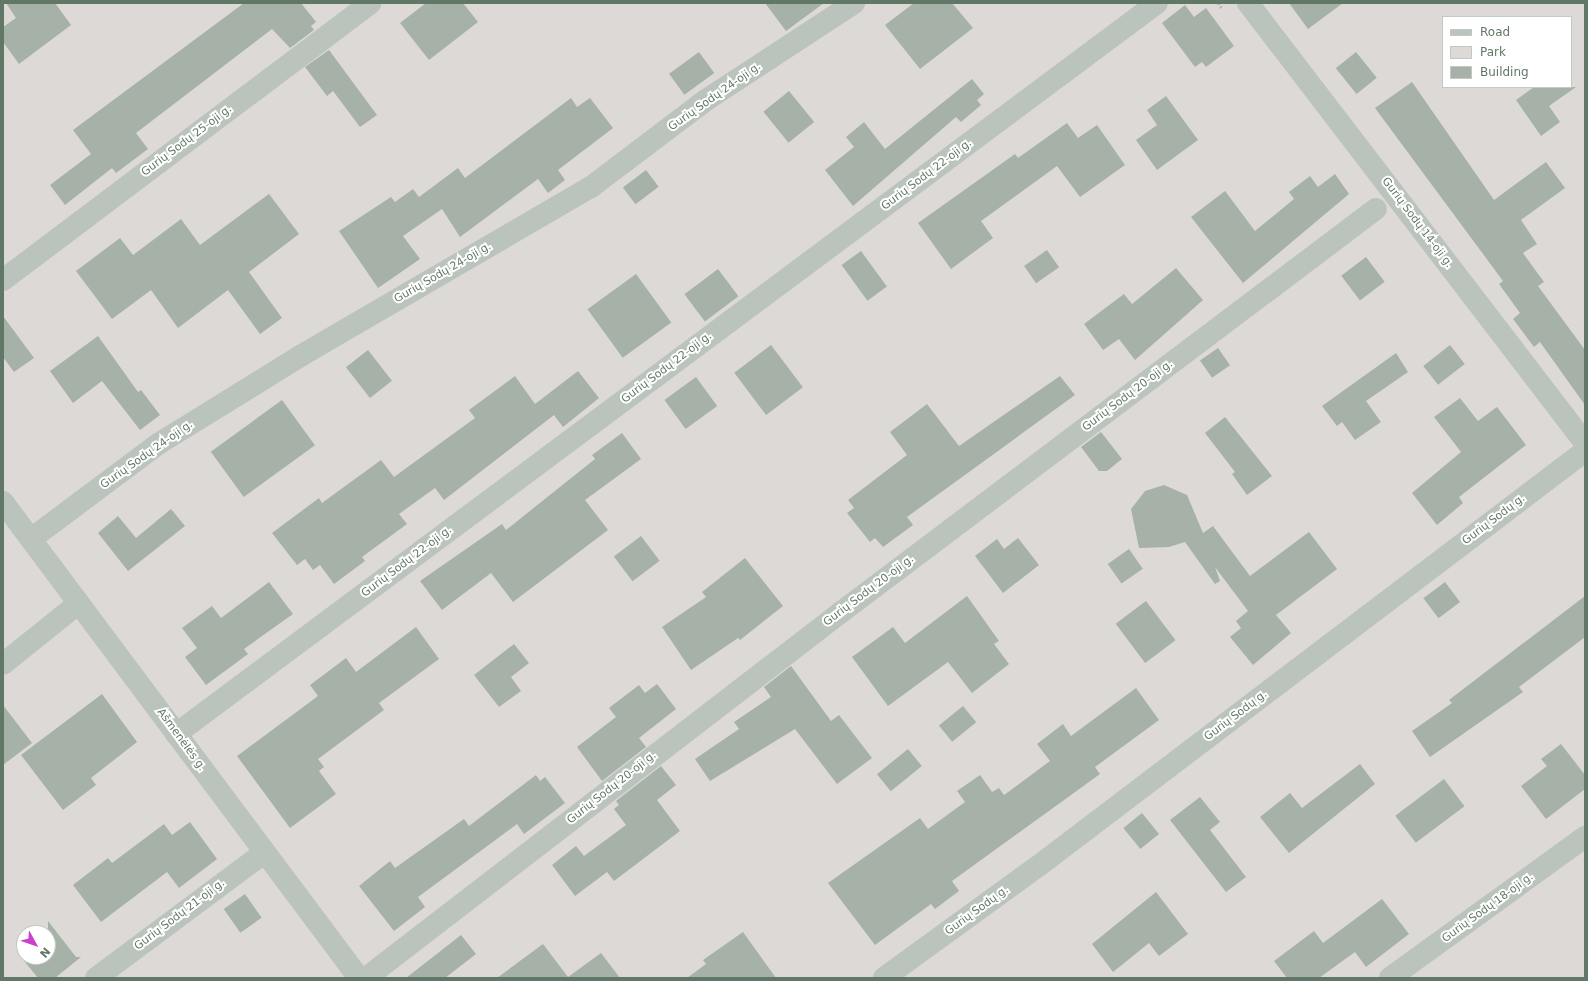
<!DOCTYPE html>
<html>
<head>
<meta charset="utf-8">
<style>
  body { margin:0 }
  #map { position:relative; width:1588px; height:981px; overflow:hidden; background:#f8f6f7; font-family:"DejaVu Sans",sans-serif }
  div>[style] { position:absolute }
  .green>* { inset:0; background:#ddd9d6 }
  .building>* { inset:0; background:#a6b2a8; transform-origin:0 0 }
  .path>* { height:2.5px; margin-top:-1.25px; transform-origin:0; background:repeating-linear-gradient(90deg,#b4bab6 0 2px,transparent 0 4px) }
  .street>* { height:22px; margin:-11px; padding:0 11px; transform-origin:11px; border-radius:11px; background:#bbc3bd }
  span { translate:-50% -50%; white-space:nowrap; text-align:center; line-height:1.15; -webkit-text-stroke:4px #fff; paint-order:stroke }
  .street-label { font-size:11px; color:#627866 }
  .frame { position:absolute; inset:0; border:4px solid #627866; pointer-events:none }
  .legend { position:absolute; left:1442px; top:16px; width:130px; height:72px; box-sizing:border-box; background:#fff; border:1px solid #c0c9c2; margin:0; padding:5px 7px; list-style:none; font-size:12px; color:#627866 }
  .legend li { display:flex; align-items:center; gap:8px; height:20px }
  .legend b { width:20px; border:1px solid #c0c9c2 }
  .north { position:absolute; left:16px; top:925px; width:40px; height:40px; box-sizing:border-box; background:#fff; border:1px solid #c0c9c2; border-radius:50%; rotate:130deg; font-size:11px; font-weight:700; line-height:16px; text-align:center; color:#627866 }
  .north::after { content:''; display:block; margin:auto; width:14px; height:18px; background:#ca41ce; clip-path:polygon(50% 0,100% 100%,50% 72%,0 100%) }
</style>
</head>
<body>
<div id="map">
  <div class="green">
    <i style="clip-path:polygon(evenodd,3px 3px,1585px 3px,1585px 978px,3px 978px,3px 3px,1443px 17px,1571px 17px,1571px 87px,1443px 87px,1443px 17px,3px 3px,24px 933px,48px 933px,48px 957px,24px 957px,24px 933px)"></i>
  </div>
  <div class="building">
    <i style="clip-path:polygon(6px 3px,55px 3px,71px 25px,19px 64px,3px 42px,3px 27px,16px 18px)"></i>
    <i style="clip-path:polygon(244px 3px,301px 3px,316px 22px,311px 26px,314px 30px,290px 48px,272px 29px,136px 133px,148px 149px,116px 173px,112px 168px,65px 205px,50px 185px,91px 154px,73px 130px)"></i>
    <i style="clip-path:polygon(426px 3px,463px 3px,478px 22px,429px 60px,400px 23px)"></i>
    <i style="clip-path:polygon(765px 3px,824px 3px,786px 31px)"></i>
    <i style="clip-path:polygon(914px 3px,952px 3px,973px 28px,920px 69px,885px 25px)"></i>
    <i style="clip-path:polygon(1289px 3px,1343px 3px,1308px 29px)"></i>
    <i style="clip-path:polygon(1185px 5px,1194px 17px,1206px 8px,1234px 46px,1206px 67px,1202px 62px,1195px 67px,1162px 23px)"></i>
    <i style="clip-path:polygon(329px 50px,377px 115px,360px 127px,333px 91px,327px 96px,305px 67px)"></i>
    <i style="left:699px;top:52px;width:26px;height:37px;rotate:54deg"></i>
    <i style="left:1356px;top:52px;width:33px;height:26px;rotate:51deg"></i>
    <i style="clip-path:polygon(972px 79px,984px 94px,977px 100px,981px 105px,961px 122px,956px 117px,853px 206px,825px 170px,854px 147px,846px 137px,864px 122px,885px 149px)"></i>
    <i style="clip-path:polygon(1412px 82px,1494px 200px,1546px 162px,1565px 188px,1521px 220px,1537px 244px,1523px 253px,1544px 282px,1538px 286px,1585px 350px,1585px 405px,1540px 342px,1534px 347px,1513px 319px,1520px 313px,1499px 284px,1503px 281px,1375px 108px)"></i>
    <i style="clip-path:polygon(1534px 87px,1576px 87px,1549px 106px,1560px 122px,1541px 136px,1516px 100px)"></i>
    <i style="left:789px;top:91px;width:40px;height:33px;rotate:51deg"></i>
    <i style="clip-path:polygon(1166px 96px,1198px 140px,1157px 170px,1136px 140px,1157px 125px,1147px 110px)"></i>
    <i style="clip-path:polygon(571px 98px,577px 107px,590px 98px,613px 128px,558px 170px,565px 180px,548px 193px,538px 179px,460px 237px,442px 209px,403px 236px,420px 259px,378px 288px,339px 231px,391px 197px,395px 202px,413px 189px,419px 197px,458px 168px,465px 178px)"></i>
    <i style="clip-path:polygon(1067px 123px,1078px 138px,1097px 125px,1125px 165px,1080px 197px,1057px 166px,981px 221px,993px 238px,951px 269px,918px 223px,1015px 154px,1018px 158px)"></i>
    <i style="left:646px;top:170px;width:21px;height:29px;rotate:53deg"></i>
    <i style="clip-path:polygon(1335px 174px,1349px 194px,1243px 283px,1191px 217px,1225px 191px,1255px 231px,1294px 199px,1289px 192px,1310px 176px,1318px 187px)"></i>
    <i style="clip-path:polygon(269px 194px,299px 234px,249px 272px,282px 318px,260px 334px,228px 290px,178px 328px,151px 290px,112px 319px,76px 271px,120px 238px,133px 255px,181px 219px,200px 245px)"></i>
    <i style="left:1047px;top:250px;width:21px;height:28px;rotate:55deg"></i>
    <i style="left:861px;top:251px;width:44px;height:24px;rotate:54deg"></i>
    <i style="left:1366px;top:257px;width:31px;height:31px;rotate:53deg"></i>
    <i style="clip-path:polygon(1176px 268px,1203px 300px,1135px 360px,1119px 339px,1103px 350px,1084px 324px,1124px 294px,1132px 304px)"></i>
    <i style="left:718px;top:269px;width:34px;height:42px;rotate:53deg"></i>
    <i style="left:636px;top:274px;width:60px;height:60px;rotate:54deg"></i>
    <i style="clip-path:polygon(3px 316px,34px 358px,14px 372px,3px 357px)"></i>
    <i style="clip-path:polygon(98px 336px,138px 392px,141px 390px,160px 415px,140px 430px,102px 381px,73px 403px,50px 371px)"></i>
    <i style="left:771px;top:345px;width:53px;height:46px;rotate:53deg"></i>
    <i style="left:1450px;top:345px;width:24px;height:34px;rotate:52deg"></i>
    <i style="left:1218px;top:348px;width:21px;height:22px;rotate:55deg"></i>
    <i style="left:368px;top:350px;width:39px;height:28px;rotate:52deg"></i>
    <i style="clip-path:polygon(1396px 353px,1408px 372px,1366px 401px,1381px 422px,1355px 440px,1342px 422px,1337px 426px,1322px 406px)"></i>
    <i style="clip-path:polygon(578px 371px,599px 398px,563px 427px,554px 415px,444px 500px,435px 488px,399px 514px,407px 524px,362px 557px,365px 561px,334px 584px,320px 565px,313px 570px,305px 559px,297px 565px,272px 533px,319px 498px,322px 503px,381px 460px,394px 477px,475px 418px,469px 410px,515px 376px,535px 404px)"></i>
    <i style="clip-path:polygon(1060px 376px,1075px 395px,907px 517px,913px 525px,883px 547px,875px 538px,870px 542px,847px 513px,854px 508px,848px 500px,907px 455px,890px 432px,927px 404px,959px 446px)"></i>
    <i style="left:696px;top:377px;width:36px;height:39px;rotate:54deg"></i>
    <i style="clip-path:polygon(1460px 398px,1478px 421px,1497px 407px,1526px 445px,1459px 497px,1463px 503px,1437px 525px,1412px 493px,1461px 452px,1434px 417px)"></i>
    <i style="left:282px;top:400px;width:56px;height:88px;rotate:54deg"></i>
    <i style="clip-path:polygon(1225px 417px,1272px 476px,1247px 495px,1232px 474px,1235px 472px,1205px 433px)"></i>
    <i style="clip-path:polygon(1101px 432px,1122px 459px,1107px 471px,1099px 471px,1081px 447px)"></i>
    <i style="clip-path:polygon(622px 433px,641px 459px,585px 500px,608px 530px,513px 602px,491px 573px,442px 610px,420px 581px,502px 524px,506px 530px,595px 459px,592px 455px)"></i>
    <i style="clip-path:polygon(1164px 485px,1187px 495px,1203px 533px,1213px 526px,1250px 576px,1309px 532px,1337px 569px,1276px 615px,1291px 633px,1253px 665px,1230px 637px,1241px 628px,1236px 621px,1248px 611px,1215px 567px,1220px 581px,1215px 584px,1185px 542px,1169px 547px,1139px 548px,1131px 509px,1145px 491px)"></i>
    <i style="clip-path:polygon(171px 509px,185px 526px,128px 571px,98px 533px,118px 516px,136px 538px)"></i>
    <i style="left:641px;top:536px;width:31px;height:34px;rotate:53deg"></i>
    <i style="clip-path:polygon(1018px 538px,1039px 565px,1003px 593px,975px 556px,997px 539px,1004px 549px)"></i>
    <i style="left:1129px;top:549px;width:24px;height:26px;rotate:55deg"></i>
    <i style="clip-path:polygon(745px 558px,783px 606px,740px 640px,738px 638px,691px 670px,662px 627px,706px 597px,702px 592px)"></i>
    <i style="clip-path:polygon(269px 582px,293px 614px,244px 649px,248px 654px,206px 685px,185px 657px,197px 648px,182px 628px,212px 606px,221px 618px)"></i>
    <i style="left:1445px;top:582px;width:25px;height:27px;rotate:53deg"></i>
    <i style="clip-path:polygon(967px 596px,999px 641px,994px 644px,1009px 664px,972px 693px,948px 662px,888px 706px,852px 657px,893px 627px,905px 643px)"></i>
    <i style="clip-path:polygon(1585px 596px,1585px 637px,1519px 687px,1523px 692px,1430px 757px,1412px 731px,1452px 703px,1449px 700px)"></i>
    <i style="left:1146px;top:601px;width:49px;height:38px;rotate:53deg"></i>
    <i style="clip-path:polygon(416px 627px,439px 659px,379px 703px,384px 710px,318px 759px,324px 767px,319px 771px,336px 794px,290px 828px,237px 756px,318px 696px,310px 685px,346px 658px,356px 672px)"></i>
    <i style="clip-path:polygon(514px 644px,529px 663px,511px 677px,521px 691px,499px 707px,474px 675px)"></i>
    <i style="clip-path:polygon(791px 666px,831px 721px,839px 715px,872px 758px,837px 784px,795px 729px,710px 781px,695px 759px,739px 729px,734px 722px,771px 697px,764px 687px)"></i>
    <i style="clip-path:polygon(657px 684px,676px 709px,639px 738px,646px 747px,602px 781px,577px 747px,616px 717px,609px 708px,639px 685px,645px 693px)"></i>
    <i style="clip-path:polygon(1136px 688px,1159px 720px,1095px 767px,1100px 774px,952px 881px,959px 891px,935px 909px,931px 904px,875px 945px,828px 883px,920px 818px,928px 829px,965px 802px,957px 791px,980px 775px,992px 792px,999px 788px,1004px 795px,1050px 761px,1037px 744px,1063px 724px,1071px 736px)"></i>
    <i style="clip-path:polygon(102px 694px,137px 742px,91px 778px,96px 785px,63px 810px,21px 755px)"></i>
    <i style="clip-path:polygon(3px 705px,32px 743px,3px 765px)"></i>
    <i style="left:963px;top:706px;width:21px;height:31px;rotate:51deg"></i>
    <i style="clip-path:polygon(1561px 744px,1585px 775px,1585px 789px,1546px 819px,1521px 786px,1547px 766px,1541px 759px)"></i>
    <i style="left:908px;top:749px;width:22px;height:40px;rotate:51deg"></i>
    <i style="clip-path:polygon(1360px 764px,1375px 784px,1289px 853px,1260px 817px,1290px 793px,1302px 808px)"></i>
    <i style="clip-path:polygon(661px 766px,676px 785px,657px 800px,680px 831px,614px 881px,607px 872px,575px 896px,552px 865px,576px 846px,584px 856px,626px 825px,614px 809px,619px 805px,616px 801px)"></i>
    <i style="clip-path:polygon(536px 775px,540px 781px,545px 777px,565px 803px,524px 834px,517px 824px,418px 897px,425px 907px,394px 931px,359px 886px,390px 861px,395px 868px,464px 819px,469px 826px)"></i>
    <i style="left:1444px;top:779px;width:34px;height:61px;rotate:53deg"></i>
    <i style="clip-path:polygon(1200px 797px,1220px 822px,1210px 830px,1246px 877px,1226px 892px,1170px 820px)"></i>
    <i style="left:1142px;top:813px;width:27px;height:24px;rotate:51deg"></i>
    <i style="clip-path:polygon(190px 822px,217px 859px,179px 888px,167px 872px,101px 922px,73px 885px,108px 858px,112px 863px,164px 824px,172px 835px)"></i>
    <i style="clip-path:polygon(1156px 892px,1188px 934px,1159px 956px,1149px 943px,1113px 972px,1092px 944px)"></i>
    <i style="left:245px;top:894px;width:29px;height:26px;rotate:55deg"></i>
    <i style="clip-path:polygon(1382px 899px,1409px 934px,1366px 967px,1355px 952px,1319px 978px,1287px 978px,1274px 961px,1314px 931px,1323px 943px)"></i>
    <i style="clip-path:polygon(48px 921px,76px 957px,81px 957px,55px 978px,38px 978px,21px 957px,48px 957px)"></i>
    <i style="clip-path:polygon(743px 932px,776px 978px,687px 978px,706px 964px,703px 960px)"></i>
    <i style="clip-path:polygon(461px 935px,476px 954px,445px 978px,406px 978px)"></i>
    <i style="clip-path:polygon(543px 944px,568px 977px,601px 953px,620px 978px,497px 978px)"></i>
  </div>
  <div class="path">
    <i style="left:1218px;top:3px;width:8px;rotate:50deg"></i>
  </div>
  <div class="street">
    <i style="left:1248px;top:3px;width:554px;rotate:52.55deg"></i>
    <i style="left:3px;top:280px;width:460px;rotate:-37deg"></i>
    <i style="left:3px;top:502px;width:594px;rotate:53.21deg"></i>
    <i style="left:31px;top:539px;width:159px;rotate:-36.8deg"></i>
    <i style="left:158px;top:444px;width:169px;rotate:-31.7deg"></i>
    <i style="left:302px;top:355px;width:334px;rotate:-30.2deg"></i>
    <i style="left:591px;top:187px;width:144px;rotate:-37.1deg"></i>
    <i style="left:706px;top:100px;width:177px;rotate:-33.2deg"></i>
    <i style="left:3px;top:664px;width:97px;rotate:-38.8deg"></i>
    <i style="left:176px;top:734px;width:1223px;rotate:-36.69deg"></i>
    <i style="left:96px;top:978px;width:209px;rotate:-36.7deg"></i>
    <i style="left:366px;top:978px;width:598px;rotate:-37.6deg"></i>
    <i style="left:840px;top:613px;width:671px;rotate:-37.01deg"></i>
    <i style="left:884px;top:978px;width:189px;rotate:-36deg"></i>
    <i style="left:1037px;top:867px;width:688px;rotate:-37.2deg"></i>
    <i style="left:1390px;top:978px;width:241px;rotate:-35.9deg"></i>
  </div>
  <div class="street-label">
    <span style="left:715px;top:97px;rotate:-35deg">Gurių Sodų 24-oji g.</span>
    <span style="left:187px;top:141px;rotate:-37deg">Gurių Sodų 25-oji g.</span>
    <span style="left:927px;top:175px;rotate:-37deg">Gurių Sodų 22-oji g.</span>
    <span style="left:1417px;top:223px;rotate:53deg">Gurių Sodų 14-oji g.</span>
    <span style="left:443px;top:273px;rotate:-30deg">Gurių Sodų 24-oji g.</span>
    <span style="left:667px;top:368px;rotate:-37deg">Gurių Sodų 22-oji g.</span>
    <span style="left:1128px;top:396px;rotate:-37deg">Gurių Sodų 20-oji g.</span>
    <span style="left:147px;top:455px;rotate:-35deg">Gurių Sodų 24-oji g.</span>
    <span style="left:1494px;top:520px;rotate:-37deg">Gurių Sodų g.</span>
    <span style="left:407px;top:562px;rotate:-37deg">Gurių Sodų 22-oji g.</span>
    <span style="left:869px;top:591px;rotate:-37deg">Gurių Sodų 20-oji g.</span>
    <span style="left:1236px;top:716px;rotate:-37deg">Gurių Sodų g.</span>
    <span style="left:181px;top:740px;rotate:54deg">Ašmenėlės g.</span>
    <span style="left:612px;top:788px;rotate:-38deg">Gurių Sodų 20-oji g.</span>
    <span style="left:1488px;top:908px;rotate:-36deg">Gurių Sodų 18-oji g.</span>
    <span style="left:977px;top:911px;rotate:-36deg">Gurių Sodų g.</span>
    <span style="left:180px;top:915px;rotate:-37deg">Gurių Sodų 21-oji g.</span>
  </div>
  <div class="frame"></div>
  <ul class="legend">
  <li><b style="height:5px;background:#bbc3bd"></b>Road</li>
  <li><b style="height:11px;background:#ddd9d6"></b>Park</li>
  <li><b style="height:11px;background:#a6b2a8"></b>Building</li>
  </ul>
  <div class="north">N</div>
</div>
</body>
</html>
